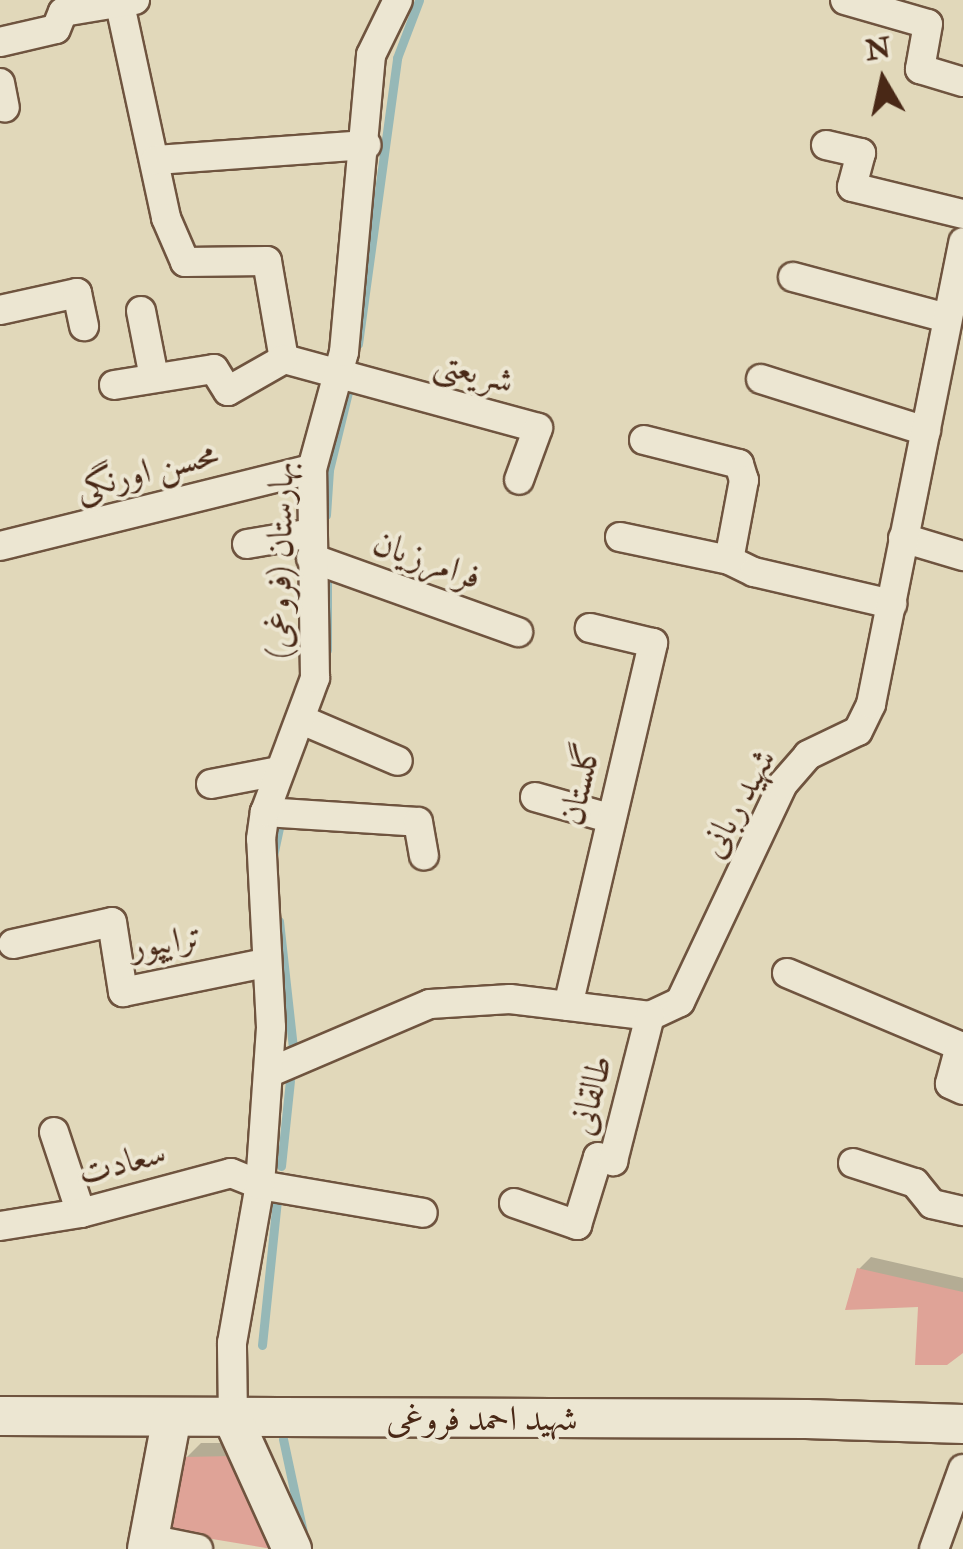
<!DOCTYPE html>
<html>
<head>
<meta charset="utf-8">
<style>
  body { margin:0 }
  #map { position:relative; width:963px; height:1549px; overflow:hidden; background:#e1d8ba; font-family:"IM FELL Double Pica",Amiri,serif }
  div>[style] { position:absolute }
  .shadow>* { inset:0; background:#0003 }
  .stream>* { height:9px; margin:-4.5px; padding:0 4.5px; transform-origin:4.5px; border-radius:4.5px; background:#96b8b7 }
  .building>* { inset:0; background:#dfa397 }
  .roads { filter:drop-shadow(2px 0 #6f543f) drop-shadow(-2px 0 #6f543f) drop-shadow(0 2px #6f543f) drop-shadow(0 -2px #6f543f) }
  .street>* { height:28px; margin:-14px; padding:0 14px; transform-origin:14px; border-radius:14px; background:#ece6d2 }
  .secondary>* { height:38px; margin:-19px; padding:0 19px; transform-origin:19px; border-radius:19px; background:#ece6d2 }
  span { translate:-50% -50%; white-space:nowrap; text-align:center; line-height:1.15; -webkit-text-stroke:8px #ece6d2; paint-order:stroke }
  .street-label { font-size:35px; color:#492816 }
  .north { position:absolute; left:833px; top:30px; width:100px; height:100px; -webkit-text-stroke:8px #ece6d2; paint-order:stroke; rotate:351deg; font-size:28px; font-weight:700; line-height:40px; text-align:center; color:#492816 }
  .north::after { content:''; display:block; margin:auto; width:35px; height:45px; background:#492816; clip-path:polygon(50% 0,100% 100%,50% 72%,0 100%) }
</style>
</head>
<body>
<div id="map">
  <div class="shadow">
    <i style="clip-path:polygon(871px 1257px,963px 1278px,963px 1350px,920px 1305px,859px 1269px)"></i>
    <i style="clip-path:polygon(201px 1443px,247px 1443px,275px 1549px,173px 1530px,186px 1458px)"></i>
  </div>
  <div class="stream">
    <i style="left:358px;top:344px;width:289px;rotate:-82.2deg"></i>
    <i style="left:397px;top:58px;width:62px;rotate:-69.2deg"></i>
    <i style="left:326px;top:515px;width:45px;rotate:-86.2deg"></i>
    <i style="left:329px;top:470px;width:89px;rotate:-76.3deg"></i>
    <i style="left:327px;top:576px;width:74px;rotate:90deg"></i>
    <i style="left:273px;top:856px;width:39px;rotate:-78deg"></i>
    <i style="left:279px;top:921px;width:128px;rotate:83.7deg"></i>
    <i style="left:281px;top:1166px;width:86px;rotate:-84deg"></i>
    <i style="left:262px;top:1345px;width:145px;rotate:-84.1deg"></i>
    <i style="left:283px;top:1439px;width:95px;rotate:77.9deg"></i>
  </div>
  <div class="building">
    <i style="clip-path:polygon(857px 1268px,963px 1292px,963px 1353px,947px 1365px,915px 1365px,918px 1307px,845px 1310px)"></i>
    <i style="clip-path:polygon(233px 1456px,272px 1549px,170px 1532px,183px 1457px)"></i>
  </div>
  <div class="roads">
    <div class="street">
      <i style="left:119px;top:0;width:223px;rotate:77.8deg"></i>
      <i style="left:166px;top:218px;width:48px;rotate:66.6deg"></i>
      <i style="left:185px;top:262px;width:82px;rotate:-0.7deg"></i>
      <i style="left:267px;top:261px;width:99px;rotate:80.2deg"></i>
      <i style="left:284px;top:359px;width:263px;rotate:15.2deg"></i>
      <i style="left:538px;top:428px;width:55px;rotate:110.1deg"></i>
      <i style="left:845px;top:0;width:86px;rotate:16.1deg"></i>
      <i style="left:928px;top:24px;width:46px;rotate:100.1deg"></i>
      <i style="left:920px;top:69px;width:45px;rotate:16.8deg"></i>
      <i style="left:0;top:42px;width:57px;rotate:-13.1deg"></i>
      <i style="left:56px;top:29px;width:18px;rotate:-68deg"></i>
      <i style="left:63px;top:12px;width:73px;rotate:-9.5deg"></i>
      <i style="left:0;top:83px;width:25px;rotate:79deg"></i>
      <i style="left:826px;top:145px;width:36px;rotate:13deg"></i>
      <i style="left:861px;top:153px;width:35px;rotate:105deg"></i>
      <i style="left:852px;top:187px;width:114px;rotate:13.7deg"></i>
      <i style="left:156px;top:160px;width:211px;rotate:-4.1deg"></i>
      <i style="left:793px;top:277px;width:159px;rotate:14.9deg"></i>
      <i style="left:0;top:310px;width:79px;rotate:-12.4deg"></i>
      <i style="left:77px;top:293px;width:34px;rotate:78deg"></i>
      <i style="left:141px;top:311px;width:67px;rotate:78.9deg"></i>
      <i style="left:761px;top:379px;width:173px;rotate:17.5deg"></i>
      <i style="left:114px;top:385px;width:101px;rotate:-9.1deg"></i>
      <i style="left:214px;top:369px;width:26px;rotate:58deg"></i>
      <i style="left:228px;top:391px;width:64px;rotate:-29.7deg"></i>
      <i style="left:644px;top:440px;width:98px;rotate:14.2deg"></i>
      <i style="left:739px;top:464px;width:17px;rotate:73deg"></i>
      <i style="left:744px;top:480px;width:81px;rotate:100.6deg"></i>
      <i style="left:729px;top:560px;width:28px;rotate:26deg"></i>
      <i style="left:754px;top:572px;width:142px;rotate:13.1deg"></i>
      <i style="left:620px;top:537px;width:111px;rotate:11.9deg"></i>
      <i style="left:903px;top:538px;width:63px;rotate:16.7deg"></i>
      <i style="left:247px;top:544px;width:66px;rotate:-9.6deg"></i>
      <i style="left:0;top:546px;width:321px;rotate:-13.9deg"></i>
      <i style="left:311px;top:558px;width:220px;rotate:19.7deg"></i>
      <i style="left:302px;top:720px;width:104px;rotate:23.1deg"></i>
      <i style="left:211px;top:784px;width:69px;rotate:-10.8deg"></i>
      <i style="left:535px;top:797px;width:77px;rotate:15.8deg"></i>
      <i style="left:265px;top:812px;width:153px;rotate:3.7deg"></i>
      <i style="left:418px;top:822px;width:34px;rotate:80deg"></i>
      <i style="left:13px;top:944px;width:101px;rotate:-12.5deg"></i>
      <i style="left:112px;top:922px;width:71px;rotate:81.1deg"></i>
      <i style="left:123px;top:992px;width:145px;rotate:-11.5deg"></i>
      <i style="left:787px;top:973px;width:188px;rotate:22.9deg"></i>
      <i style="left:960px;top:1046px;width:39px;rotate:105deg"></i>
      <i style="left:950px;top:1084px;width:14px;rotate:25deg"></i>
      <i style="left:568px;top:1006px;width:373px;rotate:-76.8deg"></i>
      <i style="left:653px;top:643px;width:65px;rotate:-166.6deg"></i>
      <i style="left:268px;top:1073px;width:176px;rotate:-23.1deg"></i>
      <i style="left:430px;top:1004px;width:80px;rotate:-3.6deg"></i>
      <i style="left:510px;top:999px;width:141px;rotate:6.9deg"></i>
      <i style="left:650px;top:1016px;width:33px;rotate:-25deg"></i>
      <i style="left:680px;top:1002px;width:241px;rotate:-64.7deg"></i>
      <i style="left:783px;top:784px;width:38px;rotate:-49deg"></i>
      <i style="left:808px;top:755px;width:55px;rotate:-25.6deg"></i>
      <i style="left:858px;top:731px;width:30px;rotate:-64deg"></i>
      <i style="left:871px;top:704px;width:471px;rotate:-78.7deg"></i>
      <i style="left:54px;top:1132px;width:85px;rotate:71.6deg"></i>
      <i style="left:853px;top:1163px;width:65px;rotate:17.9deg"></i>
      <i style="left:915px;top:1183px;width:27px;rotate:51deg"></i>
      <i style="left:932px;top:1204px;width:32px;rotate:13deg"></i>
      <i style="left:514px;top:1203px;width:67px;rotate:19.2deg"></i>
      <i style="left:577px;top:1225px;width:71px;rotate:-72.8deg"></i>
      <i style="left:598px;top:1157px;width:16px;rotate:15deg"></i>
      <i style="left:613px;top:1161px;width:150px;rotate:-75.7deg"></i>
      <i style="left:0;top:1226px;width:82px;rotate:-9.1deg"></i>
      <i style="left:81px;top:1213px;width:155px;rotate:-14.9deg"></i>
      <i style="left:231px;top:1173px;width:31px;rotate:22deg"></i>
      <i style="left:260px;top:1185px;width:165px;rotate:9.7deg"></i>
      <i style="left:233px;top:1419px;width:76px;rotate:-90.8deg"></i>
      <i style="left:232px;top:1343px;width:160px;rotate:-80deg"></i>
      <i style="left:260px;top:1185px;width:158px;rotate:-86deg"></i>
      <i style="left:271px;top:1027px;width:188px;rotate:-93deg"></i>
      <i style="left:261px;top:839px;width:27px;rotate:-82deg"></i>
      <i style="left:265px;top:812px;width:143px;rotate:-69.5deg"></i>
      <i style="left:315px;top:678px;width:209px;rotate:-90.8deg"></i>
      <i style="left:312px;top:469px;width:121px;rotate:-74.7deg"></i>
      <i style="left:344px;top:352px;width:298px;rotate:-84.8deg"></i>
      <i style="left:371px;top:55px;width:61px;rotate:-63.9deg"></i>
      <i style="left:149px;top:1539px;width:50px;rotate:11.5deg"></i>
      <i style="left:934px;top:1549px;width:85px;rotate:-70.1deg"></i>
    </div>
    <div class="secondary">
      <i style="left:0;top:1416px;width:806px;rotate:0.21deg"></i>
      <i style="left:806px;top:1419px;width:157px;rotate:1.8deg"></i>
      <i style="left:233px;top:1419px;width:143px;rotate:65.6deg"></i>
      <i style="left:147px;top:1549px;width:134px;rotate:-79.3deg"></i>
    </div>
  </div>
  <div class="street-label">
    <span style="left:474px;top:372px;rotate:15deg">شریعتی</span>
    <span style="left:147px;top:471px;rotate:-14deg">محسن اورنگی</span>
    <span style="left:280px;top:560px;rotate:-89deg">بهارستان (فروغی)</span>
    <span style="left:427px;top:560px;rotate:20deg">فرامرزیان</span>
    <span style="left:580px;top:784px;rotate:-77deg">گلستان</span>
    <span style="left:738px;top:803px;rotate:-61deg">شهید ربانی</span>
    <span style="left:166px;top:942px;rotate:-8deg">ترایپور</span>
    <span style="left:591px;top:1095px;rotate:-75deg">طالقانی</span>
    <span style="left:122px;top:1163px;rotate:-15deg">سعادت</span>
    <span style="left:482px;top:1419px">شهید احمد فروغی</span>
  </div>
  <div class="north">N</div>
</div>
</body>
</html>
